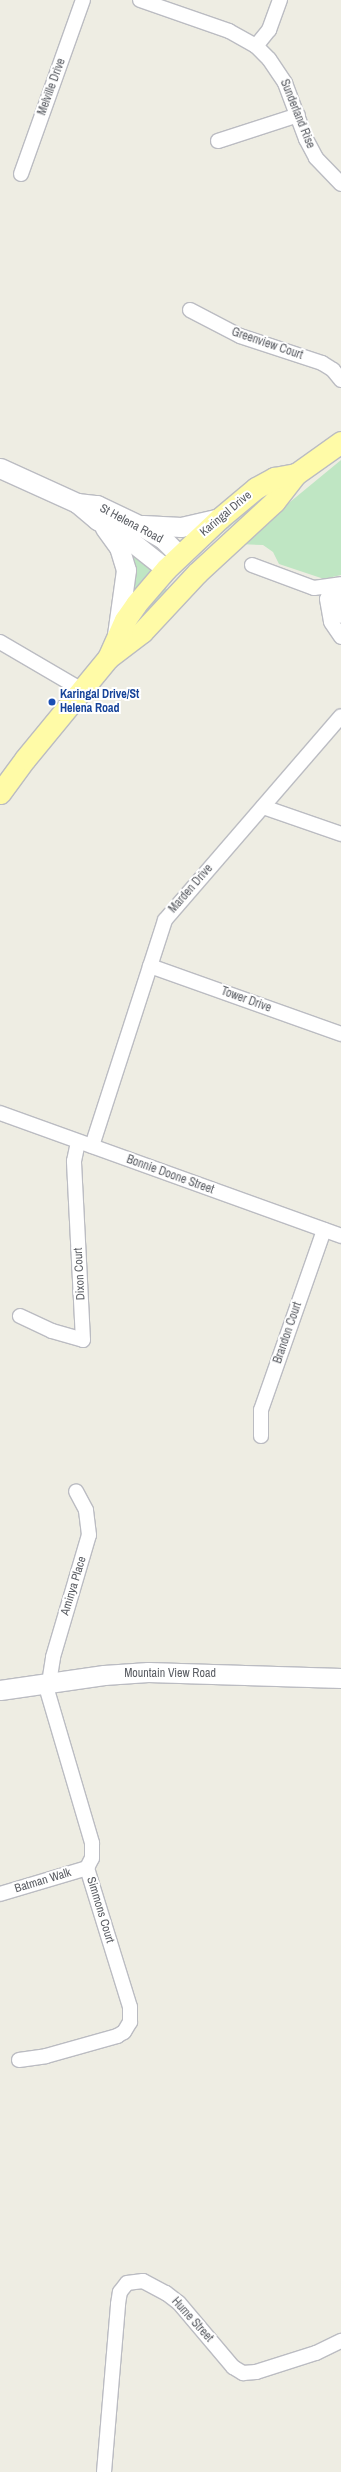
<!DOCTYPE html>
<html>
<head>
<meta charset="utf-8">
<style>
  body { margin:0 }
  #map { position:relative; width:341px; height:2472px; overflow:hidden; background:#eeede3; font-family:"Archivo Narrow",sans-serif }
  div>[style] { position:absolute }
  .green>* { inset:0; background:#bfe6c3 }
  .roads { filter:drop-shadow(1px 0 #bbbcc2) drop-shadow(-1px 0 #bbbcc2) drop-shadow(0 1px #bbbcc2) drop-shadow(0 -1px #bbbcc2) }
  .street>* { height:14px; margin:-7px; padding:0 7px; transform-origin:7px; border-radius:7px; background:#fff }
  .secondary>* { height:19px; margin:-9.5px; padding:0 9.5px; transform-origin:9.5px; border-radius:9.5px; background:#fff }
  .primary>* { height:21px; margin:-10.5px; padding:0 10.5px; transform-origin:10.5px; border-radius:10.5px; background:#fffba7 }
  .dots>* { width:11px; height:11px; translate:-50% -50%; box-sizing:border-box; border:2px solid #fff; border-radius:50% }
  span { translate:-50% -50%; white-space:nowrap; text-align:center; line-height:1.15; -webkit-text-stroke:4px #fff; paint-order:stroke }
  .street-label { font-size:12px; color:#5b5e64 }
  .transit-label { font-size:12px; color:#164399; font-weight:700 }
  .left { translate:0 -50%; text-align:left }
</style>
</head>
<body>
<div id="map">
  <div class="green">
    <i style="clip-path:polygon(341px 460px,341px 575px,324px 579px,279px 564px,273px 552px,263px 545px,239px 544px)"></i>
    <i style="clip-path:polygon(261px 496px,262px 499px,193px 558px,191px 555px)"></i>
    <i style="clip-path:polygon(122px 543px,152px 570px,128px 603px)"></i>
    <i style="clip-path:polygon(162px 585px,168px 590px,140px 619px,141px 615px)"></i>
  </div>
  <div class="roads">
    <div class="street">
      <i style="left:140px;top:0;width:94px;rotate:19.2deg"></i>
      <i style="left:229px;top:31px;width:31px;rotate:29deg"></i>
      <i style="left:256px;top:46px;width:18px;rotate:45deg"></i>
      <i style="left:269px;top:59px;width:29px;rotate:56deg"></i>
      <i style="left:285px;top:83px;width:60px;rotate:69.4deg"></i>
      <i style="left:306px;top:139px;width:21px;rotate:62deg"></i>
      <i style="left:316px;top:158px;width:36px;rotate:46deg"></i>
      <i style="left:256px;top:46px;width:21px;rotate:-51deg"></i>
      <i style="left:269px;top:30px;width:32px;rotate:-70deg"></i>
      <i style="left:218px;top:141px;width:84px;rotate:-18deg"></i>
      <i style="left:21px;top:174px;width:185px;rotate:-70.4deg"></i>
      <i style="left:190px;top:310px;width:56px;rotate:27.5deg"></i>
      <i style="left:240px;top:336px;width:86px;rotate:18.2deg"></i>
      <i style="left:322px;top:363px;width:13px;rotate:32deg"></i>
      <i style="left:333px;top:370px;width:13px;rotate:51deg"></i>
      <i style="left:252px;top:565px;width:66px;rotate:20.4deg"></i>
      <i style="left:314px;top:588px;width:27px;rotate:-8deg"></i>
      <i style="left:341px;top:585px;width:10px;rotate:151deg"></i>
      <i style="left:332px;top:590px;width:10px;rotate:119deg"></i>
      <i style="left:327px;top:599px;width:23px;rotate:80deg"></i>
      <i style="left:331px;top:622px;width:18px;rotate:56deg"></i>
      <i style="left:341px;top:593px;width:12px;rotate:99deg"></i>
      <i style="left:339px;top:605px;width:11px;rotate:80deg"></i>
      <i style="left:0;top:642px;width:95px;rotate:30.3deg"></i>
      <i style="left:263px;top:807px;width:83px;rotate:19.1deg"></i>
      <i style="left:150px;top:966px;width:203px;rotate:19.6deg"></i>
      <i style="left:0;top:1113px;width:363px;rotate:19.8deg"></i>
      <i style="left:92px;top:1146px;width:237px;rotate:-72.1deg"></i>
      <i style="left:165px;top:920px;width:269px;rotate:-49.2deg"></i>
      <i style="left:20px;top:1316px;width:35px;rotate:25deg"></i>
      <i style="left:52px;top:1331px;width:32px;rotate:16deg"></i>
      <i style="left:83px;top:1340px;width:179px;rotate:-92.9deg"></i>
      <i style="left:74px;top:1161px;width:19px;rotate:-78deg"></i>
      <i style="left:261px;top:1436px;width:26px;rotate:-90deg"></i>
      <i style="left:261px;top:1410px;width:191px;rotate:-70.7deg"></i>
      <i style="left:45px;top:1683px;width:167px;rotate:73.6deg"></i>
      <i style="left:92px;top:1843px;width:15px;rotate:90deg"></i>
      <i style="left:92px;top:1858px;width:11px;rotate:117deg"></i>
      <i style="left:49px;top:1683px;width:26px;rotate:-81deg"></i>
      <i style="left:53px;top:1657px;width:127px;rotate:-73.6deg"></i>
      <i style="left:89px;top:1535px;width:25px;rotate:-97deg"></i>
      <i style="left:86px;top:1510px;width:21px;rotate:-118deg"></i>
      <i style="left:0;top:1894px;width:91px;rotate:-16.6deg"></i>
      <i style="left:19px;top:2060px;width:27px;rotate:-8deg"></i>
      <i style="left:46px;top:2056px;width:74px;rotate:-15.7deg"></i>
      <i style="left:117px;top:2036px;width:8px;rotate:-30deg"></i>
      <i style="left:124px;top:2032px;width:12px;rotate:-59deg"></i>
      <i style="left:130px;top:2022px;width:15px;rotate:-90deg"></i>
      <i style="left:130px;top:2007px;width:145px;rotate:-107.2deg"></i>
      <i style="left:104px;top:2472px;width:169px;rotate:-85.2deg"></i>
      <i style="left:118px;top:2304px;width:12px;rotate:-81deg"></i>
      <i style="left:120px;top:2292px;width:11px;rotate:-52deg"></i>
      <i style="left:127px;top:2283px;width:16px;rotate:-7deg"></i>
      <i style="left:143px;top:2281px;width:26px;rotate:28deg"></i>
      <i style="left:166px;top:2293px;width:16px;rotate:38deg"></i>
      <i style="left:179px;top:2303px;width:84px;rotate:49.8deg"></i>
      <i style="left:233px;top:2367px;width:12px;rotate:31deg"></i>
      <i style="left:243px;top:2373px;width:13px;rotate:-4deg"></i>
      <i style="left:256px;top:2372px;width:63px;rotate:-17.6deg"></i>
      <i style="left:316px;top:2353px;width:28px;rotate:-26deg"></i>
    </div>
    <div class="secondary">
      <i style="left:0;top:468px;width:85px;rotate:24.4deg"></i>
      <i style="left:77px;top:503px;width:26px;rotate:40deg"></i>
      <i style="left:97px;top:520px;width:29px;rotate:29deg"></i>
      <i style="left:122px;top:534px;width:56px;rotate:38.5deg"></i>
      <i style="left:77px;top:503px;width:20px;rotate:6deg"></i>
      <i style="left:97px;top:505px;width:47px;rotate:25.5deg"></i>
      <i style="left:139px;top:525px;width:28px;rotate:30deg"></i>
      <i style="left:163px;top:539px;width:23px;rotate:45deg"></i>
      <i style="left:143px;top:525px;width:38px;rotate:3deg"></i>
      <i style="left:181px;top:527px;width:40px;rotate:-13deg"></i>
      <i style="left:105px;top:528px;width:24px;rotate:54deg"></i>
      <i style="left:119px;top:547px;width:24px;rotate:73deg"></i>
      <i style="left:126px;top:570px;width:66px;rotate:97.9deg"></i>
      <i style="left:0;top:1690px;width:105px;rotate:-8.2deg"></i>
      <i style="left:104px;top:1675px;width:44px;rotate:-3.9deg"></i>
      <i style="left:148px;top:1672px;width:193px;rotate:1.8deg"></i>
    </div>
    <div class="primary">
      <i style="left:108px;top:658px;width:43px;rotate:-37.4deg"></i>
      <i style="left:142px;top:632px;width:81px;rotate:-47deg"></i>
      <i style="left:197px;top:573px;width:105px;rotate:-42.7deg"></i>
      <i style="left:274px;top:502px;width:36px;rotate:-52deg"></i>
      <i style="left:296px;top:474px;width:55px;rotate:-35.4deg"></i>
      <i style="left:0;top:793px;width:42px;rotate:-53.7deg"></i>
      <i style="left:25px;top:759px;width:131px;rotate:-50.6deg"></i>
      <i style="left:108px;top:658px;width:42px;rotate:-65.9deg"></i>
      <i style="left:125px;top:620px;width:19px;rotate:-55deg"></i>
      <i style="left:136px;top:604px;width:46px;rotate:-49.4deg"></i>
      <i style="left:166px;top:569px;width:74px;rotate:-43.4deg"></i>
      <i style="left:220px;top:518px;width:47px;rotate:-39.8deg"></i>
      <i style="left:256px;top:488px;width:21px;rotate:-29deg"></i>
      <i style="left:274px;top:478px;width:22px;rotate:-10deg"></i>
    </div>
  </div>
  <div class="dots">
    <i style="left:52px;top:702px;background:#1a4fb4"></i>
  </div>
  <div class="street-label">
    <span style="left:52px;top:87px;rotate:-70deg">Melville Drive</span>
    <span style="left:297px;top:114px;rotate:68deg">Sunderland Rise</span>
    <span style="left:267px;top:344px;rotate:19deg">Greenview Court</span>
    <span style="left:226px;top:514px;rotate:-40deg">Karingal Drive</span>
    <span style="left:131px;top:524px;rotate:28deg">St Helena Road</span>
    <span style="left:191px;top:889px;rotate:-49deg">Marden Drive</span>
    <span style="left:246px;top:1000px;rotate:20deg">Tower Drive</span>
    <span style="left:170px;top:1175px;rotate:20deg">Bonnie Doone Street</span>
    <span style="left:80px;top:1274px;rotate:-93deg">Dixon Court</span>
    <span style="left:288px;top:1333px;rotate:-71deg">Brandon Court</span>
    <span style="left:74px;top:1586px;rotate:-73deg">Aminya Place</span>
    <span style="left:170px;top:1674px">Mountain View Road</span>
    <span style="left:43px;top:1881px;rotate:-17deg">Batman Walk</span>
    <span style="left:100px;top:1910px;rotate:73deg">Simmons Court</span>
    <span style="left:192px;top:2320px;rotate:48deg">Hume Street</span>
  </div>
  <div class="transit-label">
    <span class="left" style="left:60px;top:702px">Karingal Drive/St<br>Helena Road</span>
  </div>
</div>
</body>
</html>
